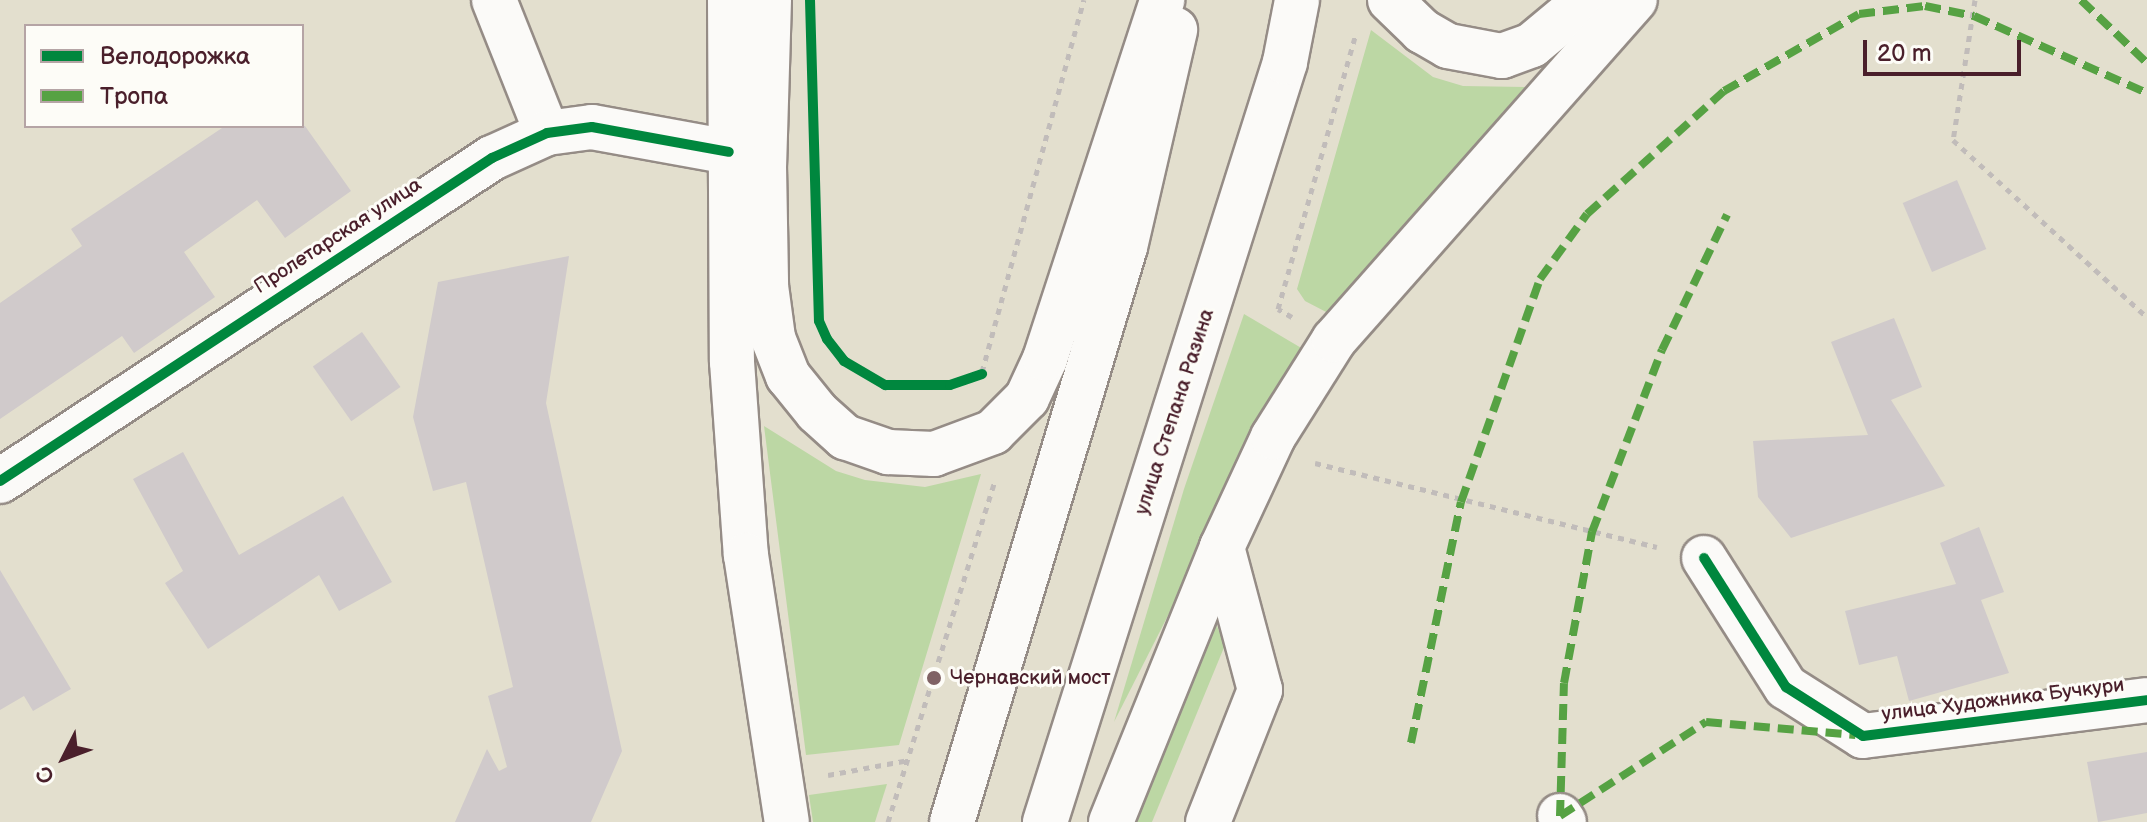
<!DOCTYPE html>
<html>
<head>
<meta charset="utf-8">
<style>
  body { margin:0 }
  #map { position:relative; width:2147px; height:822px; overflow:hidden; background:#e3dfce; font-family:"Balsamiq Sans",sans-serif }
  div>[style] { position:absolute }
  .green>* { inset:0; background:#bcd7a4 }
  .building>* { inset:0; background:#d0cacb; transform-origin:0 0 }
  .path>* { height:5px; margin-top:-2.5px; transform-origin:0; background:repeating-linear-gradient(90deg,#c1bcba 0 6px,transparent 0 12px) }
  .roads { filter:drop-shadow(2px 0 #958c86) drop-shadow(-2px 0 #958c86) drop-shadow(0 2px #958c86) drop-shadow(0 -2px #958c86) }
  .minor>* { height:44px; margin:-22px; padding:0 22px; transform-origin:22px; border-radius:22px; background:#fbfaf8 }
  .major>* { height:44px; margin:-22px; padding:0 22px; transform-origin:22px; border-radius:22px; background:#fbfaf8 }
  .quiet>* { height:8px; margin-top:-4px; transform-origin:0; background:repeating-linear-gradient(90deg,#56a243 0 16px,transparent 0 24px) }
  .cycleway>* { height:10px; margin:-5px; padding:0 5px; transform-origin:5px; border-radius:5px; background:#00873e }
  .dots>* { width:22px; height:22px; translate:-50% -50%; box-sizing:border-box; border:4px solid #fdfcf7; border-radius:50% }
  span { translate:-50% -50%; white-space:nowrap; text-align:center; line-height:1.15; -webkit-text-stroke:6px #fdfcf7; paint-order:stroke }
  .street-label { font-size:20px; color:#4a1f2b }
  .poi-label { font-size:20px; color:#4a1f2b }
  .left { translate:0 -50%; text-align:left }
  .legend { position:absolute; left:24px; top:24px; width:280px; height:104px; box-sizing:border-box; background:#fdfcf7; border:2px solid #b5a4a5; margin:0; padding:10px 14px; list-style:none; font-size:24px; color:#4a1f2b }
  .legend li { display:flex; align-items:center; gap:16px; height:40px }
  .legend b { width:40px; border:2px solid #b5a4a5 }
  .north { position:absolute; left:24px; top:718px; width:80px; height:80px; -webkit-text-stroke:6px #fdfcf7; paint-order:stroke; rotate:228deg; font-size:22px; font-weight:700; line-height:32px; text-align:center; color:#4a1f2b }
  .north::after { content:''; display:block; margin:auto; width:28px; height:36px; background:#4a1f2b; clip-path:polygon(50% 0,100% 100%,50% 72%,0 100%) }
  .scale { position:absolute; left:1863px; top:40px; width:158px; height:36px; box-sizing:border-box; border:4px solid #4a1f2b; border-top:0; padding-left:10px; font-size:24px; line-height:28px; white-space:nowrap; color:#4a1f2b; -webkit-text-stroke:6px #fdfcf7; paint-order:stroke }
</style>
</head>
<body>
<div id="map">
  <div class="green">
    <i style="clip-path:polygon(1371px 30px,1433px 77px,1463px 86px,1525px 87px,1330px 314px,1305px 301px,1297px 289px)"></i>
    <i style="clip-path:polygon(1244px 314px,1303px 349px,1114px 722px,1184px 489px)"></i>
    <i style="clip-path:polygon(764px 426px,836px 471px,865px 480px,925px 487px,981px 474px,899px 745px,806px 755px)"></i>
    <i style="clip-path:polygon(1213px 617px,1225px 645px,1152px 822px,1131px 822px)"></i>
    <i style="clip-path:polygon(887px 784px,875px 822px,813px 822px,809px 795px)"></i>
  </div>
  <div class="building">
    <i style="clip-path:polygon(225px 126px,305px 126px,351px 191px,285px 238px,257px 200px,184px 252px,215px 297px,134px 353px,122px 336px,0 419px,0 303px,82px 246px,71px 229px)"></i>
    <i style="left:1957px;top:180px;width:75px;height:59px;rotate:67deg"></i>
    <i style="clip-path:polygon(569px 256px,546px 403px,622px 751px,591px 822px,455px 822px,487px 749px,499px 771px,507px 767px,488px 696px,513px 687px,466px 482px,433px 491px,413px 417px,438px 282px)"></i>
    <i style="clip-path:polygon(1894px 318px,1922px 387px,1891px 400px,1945px 486px,1791px 538px,1758px 497px,1753px 441px,1868px 435px,1831px 342px)"></i>
    <i style="left:362px;top:332px;width:67px;height:60px;rotate:55deg"></i>
    <i style="clip-path:polygon(183px 452px,239px 555px,343px 496px,392px 582px,339px 611px,319px 575px,208px 649px,165px 583px,183px 571px,133px 479px)"></i>
    <i style="clip-path:polygon(1979px 527px,2004px 592px,1981px 600px,2009px 673px,1909px 701px,1897px 656px,1859px 665px,1845px 611px,1956px 584px,1940px 543px)"></i>
    <i style="clip-path:polygon(0 570px,71px 689px,33px 711px,24px 696px,0 710px)"></i>
    <i style="clip-path:polygon(2147px 752px,2147px 813px,2098px 822px,2087px 762px)"></i>
  </div>
  <div class="path">
    <i style="left:1975px;top:0;width:142px;rotate:98.9deg"></i>
    <i style="left:1953px;top:140px;width:263px;rotate:42.4deg"></i>
    <i style="left:1292px;top:317px;width:16px;rotate:-150deg"></i>
    <i style="left:1278px;top:309px;width:287px;rotate:-74.2deg"></i>
    <i style="left:982px;top:372px;width:386px;rotate:-74.7deg"></i>
    <i style="left:1315px;top:463px;width:352px;rotate:13.8deg"></i>
    <i style="left:828px;top:775px;width:82px;rotate:-10.5deg"></i>
    <i style="left:888px;top:822px;width:355px;rotate:-72.6deg"></i>
  </div>
  <div class="roads">
    <div class="minor">
      <i style="left:494px;top:0;width:143px;rotate:68.3deg"></i>
      <i style="left:0;top:481px;width:589px;rotate:-33.29deg"></i>
      <i style="left:492px;top:158px;width:60px;rotate:-24.4deg"></i>
      <i style="left:547px;top:133px;width:45px;rotate:-7.6deg"></i>
      <i style="left:592px;top:127px;width:139px;rotate:10.3deg"></i>
      <i style="left:1704px;top:558px;width:153px;rotate:57.6deg"></i>
      <i style="left:1786px;top:687px;width:91px;rotate:32.5deg"></i>
      <i style="left:1863px;top:736px;width:286px;rotate:-7.2deg"></i>
      <i style="left:1560px;top:816px;width:7px;rotate:56deg"></i>
      <i style="left:1208px;top:822px;width:142px;rotate:-68.5deg"></i>
      <i style="left:1260px;top:690px;width:148px;rotate:-104.9deg"></i>
    </div>
    <div class="major">
      <i style="left:730px;top:0;width:362px;rotate:89.7deg"></i>
      <i style="left:732px;top:362px;width:194px;rotate:85.9deg"></i>
      <i style="left:746px;top:555px;width:270px;rotate:81.3deg"></i>
      <i style="left:769px;top:0;width:166px;rotate:91.7deg"></i>
      <i style="left:764px;top:166px;width:120px;rotate:89deg"></i>
      <i style="left:766px;top:286px;width:52px;rotate:82.3deg"></i>
      <i style="left:773px;top:338px;width:41px;rotate:68.5deg"></i>
      <i style="left:788px;top:376px;width:46px;rotate:51.1deg"></i>
      <i style="left:817px;top:412px;width:38px;rotate:42deg"></i>
      <i style="left:845px;top:437px;width:46px;rotate:19.2deg"></i>
      <i style="left:888px;top:452px;width:46px;rotate:2.5deg"></i>
      <i style="left:934px;top:454px;width:63px;rotate:-20.4deg"></i>
      <i style="left:993px;top:432px;width:48px;rotate:-45deg"></i>
      <i style="left:1027px;top:398px;width:43px;rotate:-65.2deg"></i>
      <i style="left:1045px;top:359px;width:378px;rotate:-71.9deg"></i>
      <i style="left:1390px;top:0;width:45px;rotate:44.1deg"></i>
      <i style="left:1422px;top:31px;width:30px;rotate:30deg"></i>
      <i style="left:1448px;top:46px;width:55px;rotate:10.5deg"></i>
      <i style="left:1502px;top:56px;width:32px;rotate:-20deg"></i>
      <i style="left:1532px;top:45px;width:70px;rotate:-39.8deg"></i>
      <i style="left:952px;top:822px;width:600px;rotate:-73.26deg"></i>
      <i style="left:1125px;top:247px;width:223px;rotate:-77deg"></i>
      <i style="left:1045px;top:822px;width:797px;rotate:-72.47deg"></i>
      <i style="left:1285px;top:62px;width:63px;rotate:-79deg"></i>
      <i style="left:1111px;top:822px;width:297px;rotate:-68deg"></i>
      <i style="left:1222px;top:547px;width:121px;rotate:-65.1deg"></i>
      <i style="left:1273px;top:437px;width:115px;rotate:-57.8deg"></i>
      <i style="left:1334px;top:340px;width:454px;rotate:-48.5deg"></i>
    </div>
  </div>
  <div class="quiet">
    <i style="left:2081px;top:0;width:91px;rotate:43.7deg"></i>
    <i style="left:1411px;top:743px;width:246px;rotate:-78.3deg"></i>
    <i style="left:1461px;top:502px;width:237px;rotate:-70.5deg"></i>
    <i style="left:1540px;top:279px;width:80px;rotate:-54.1deg"></i>
    <i style="left:1587px;top:214px;width:184px;rotate:-41.9deg"></i>
    <i style="left:1724px;top:91px;width:155px;rotate:-29.7deg"></i>
    <i style="left:1859px;top:14px;width:66px;rotate:-6.9deg"></i>
    <i style="left:1925px;top:6px;width:50px;rotate:11.5deg"></i>
    <i style="left:1974px;top:16px;width:189px;rotate:24deg"></i>
    <i style="left:1560px;top:816px;width:133px;rotate:-88.3deg"></i>
    <i style="left:1564px;top:683px;width:154px;rotate:-79.5deg"></i>
    <i style="left:1592px;top:532px;width:195px;rotate:-69deg"></i>
    <i style="left:1662px;top:350px;width:150px;rotate:-64.3deg"></i>
    <i style="left:1560px;top:816px;width:174px;rotate:-32.8deg"></i>
    <i style="left:1706px;top:722px;width:150px;rotate:5deg"></i>
  </div>
  <div class="cycleway">
    <i style="left:810px;top:0;width:321px;rotate:88.4deg"></i>
    <i style="left:819px;top:321px;width:20px;rotate:66deg"></i>
    <i style="left:827px;top:339px;width:28px;rotate:52deg"></i>
    <i style="left:844px;top:361px;width:48px;rotate:30.3deg"></i>
    <i style="left:885px;top:385px;width:65px"></i>
    <i style="left:950px;top:385px;width:34px;rotate:-19deg"></i>
    <i style="left:0;top:481px;width:589px;rotate:-33.29deg"></i>
    <i style="left:492px;top:158px;width:60px;rotate:-24.4deg"></i>
    <i style="left:547px;top:133px;width:45px;rotate:-7.6deg"></i>
    <i style="left:592px;top:127px;width:139px;rotate:10.3deg"></i>
    <i style="left:1704px;top:558px;width:153px;rotate:57.6deg"></i>
    <i style="left:1786px;top:687px;width:91px;rotate:32.5deg"></i>
    <i style="left:1863px;top:736px;width:286px;rotate:-7.2deg"></i>
  </div>
  <div class="dots">
    <i style="left:934px;top:678px;background:#806264"></i>
  </div>
  <div class="street-label">
    <span style="left:338px;top:236px;rotate:-33deg">Пролетарская улица</span>
    <span style="left:1175px;top:412px;rotate:-72deg">улица Степана Разина</span>
    <span style="left:2003px;top:700px;rotate:-7deg">улица Художника Бучкури</span>
  </div>
  <div class="poi-label">
    <span class="left" style="left:950px;top:678px">Чернавский мост</span>
  </div>
  <ul class="legend">
  <li><b style="height:10px;background:#00873e"></b>Велодорожка</li>
  <li><b style="height:10px;background:#56a243"></b>Тропа</li>
  </ul>
  <div class="north">С</div>
  <div class="scale">20 m</div>
</div>
</body>
</html>
